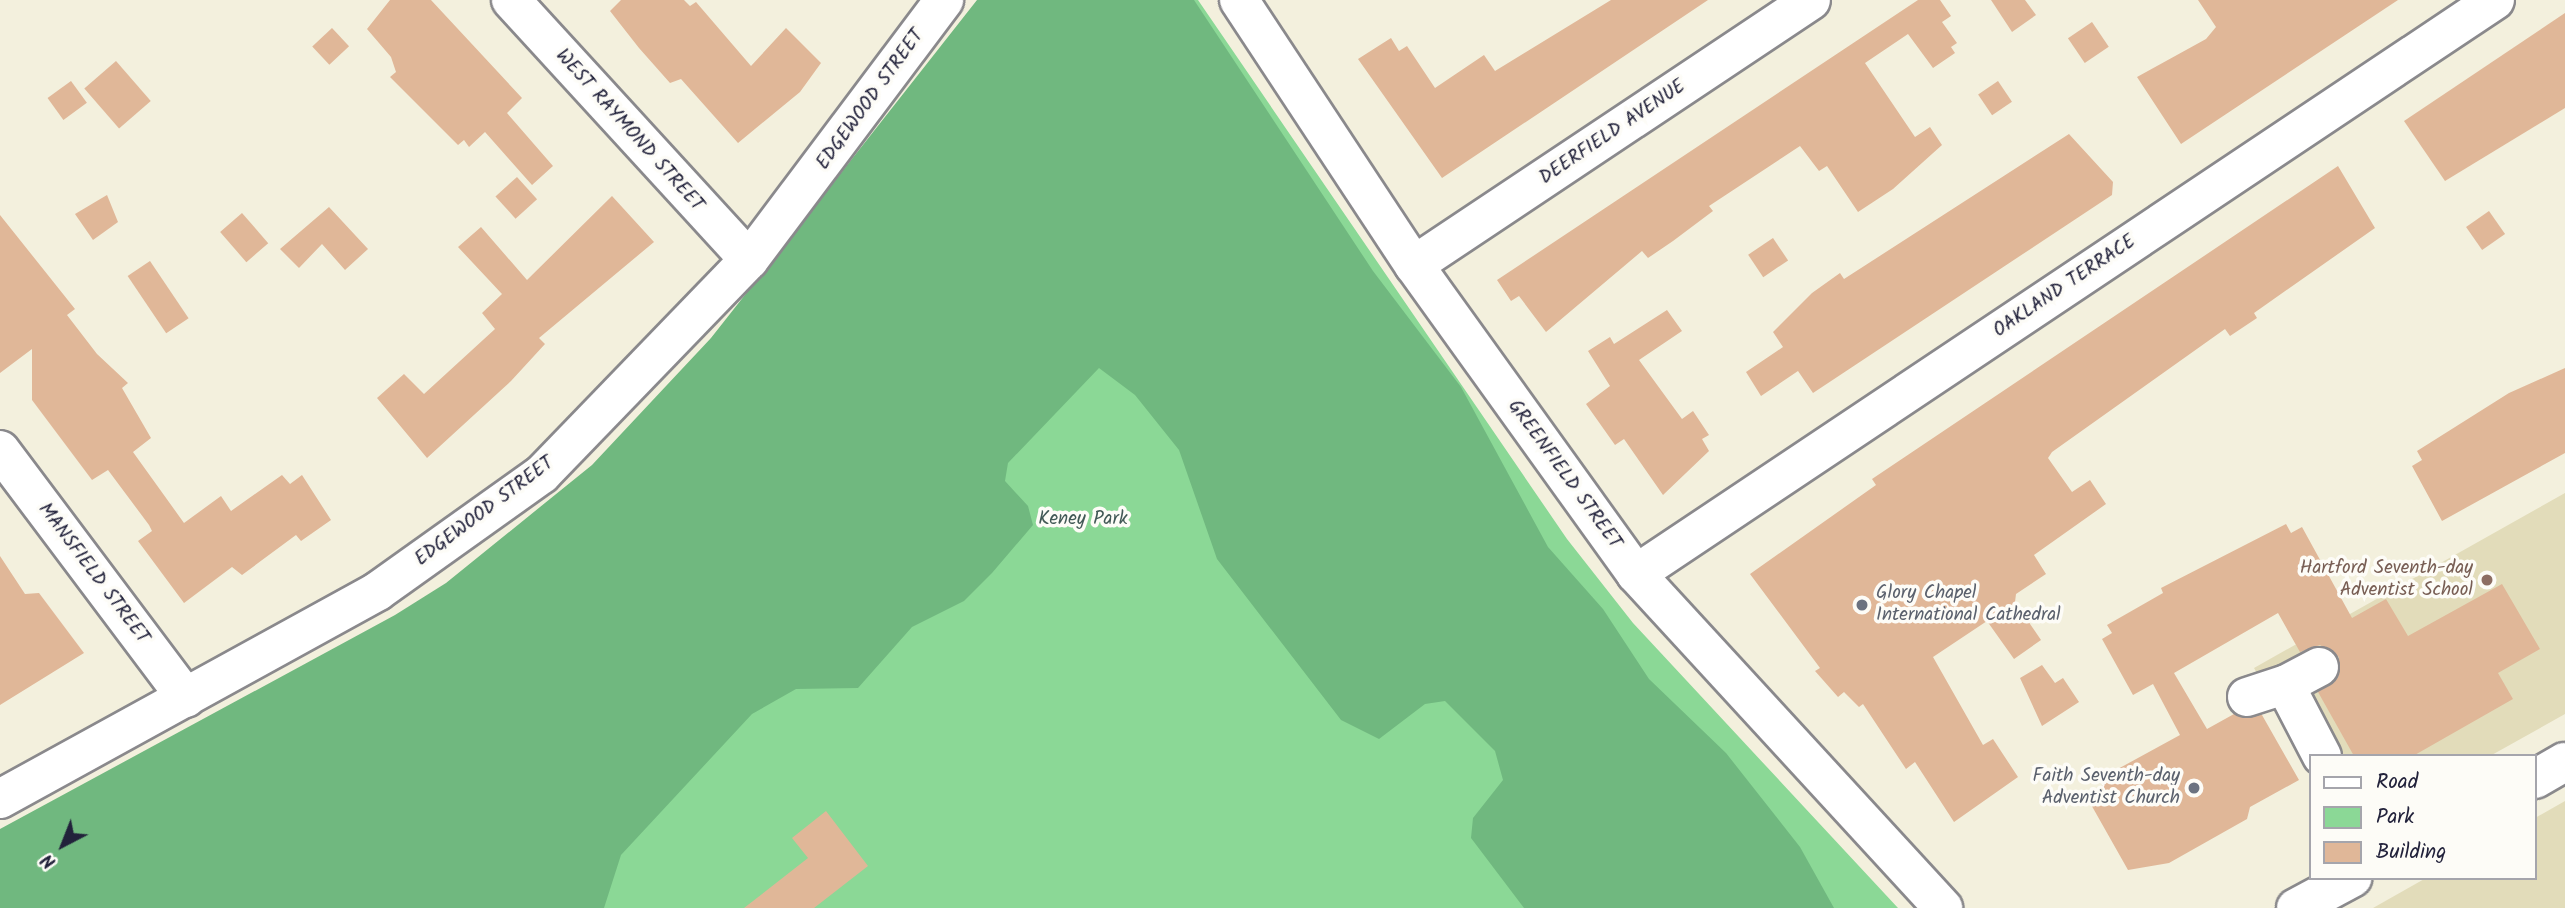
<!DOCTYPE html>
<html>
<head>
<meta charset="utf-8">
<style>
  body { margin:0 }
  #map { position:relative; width:2565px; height:908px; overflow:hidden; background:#f3f0dd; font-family:Kalam,sans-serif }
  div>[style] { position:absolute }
  .built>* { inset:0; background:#e2dcba }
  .green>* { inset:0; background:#8bd896 }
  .forest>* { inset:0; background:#70b87f }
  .building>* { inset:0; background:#e0b798; transform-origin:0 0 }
  .roads { filter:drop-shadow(2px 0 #8a898c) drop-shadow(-2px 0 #8a898c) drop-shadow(0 2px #8a898c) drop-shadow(0 -2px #8a898c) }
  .minor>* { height:38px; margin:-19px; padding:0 19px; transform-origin:19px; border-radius:19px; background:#fff }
  .dots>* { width:19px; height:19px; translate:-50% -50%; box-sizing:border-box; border:4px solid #fdfcf7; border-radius:50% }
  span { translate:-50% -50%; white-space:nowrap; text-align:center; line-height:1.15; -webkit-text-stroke:7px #fdfcf7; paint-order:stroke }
  .street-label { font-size:19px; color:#22223b }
  .park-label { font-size:19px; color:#425956 }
  .education-label { font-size:19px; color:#785e54 }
  .right { translate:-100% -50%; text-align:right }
  .worship-label { font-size:19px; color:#5b616d }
  .left { translate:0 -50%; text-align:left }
  .legend { position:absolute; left:2309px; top:754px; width:228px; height:126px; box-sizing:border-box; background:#fdfcf7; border:2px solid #a5a5ac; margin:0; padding:9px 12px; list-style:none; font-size:21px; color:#22223b }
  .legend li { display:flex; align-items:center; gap:14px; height:35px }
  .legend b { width:35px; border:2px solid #a5a5ac }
  .north { position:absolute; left:28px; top:810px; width:70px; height:70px; -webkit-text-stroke:5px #fdfcf7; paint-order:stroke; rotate:222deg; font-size:19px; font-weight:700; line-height:28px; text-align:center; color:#22223b }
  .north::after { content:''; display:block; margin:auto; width:24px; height:32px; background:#22223b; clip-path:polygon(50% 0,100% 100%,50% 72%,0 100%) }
</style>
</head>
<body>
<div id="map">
  <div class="built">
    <i style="clip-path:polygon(2565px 493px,2565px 714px,2490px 756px,2311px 756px,2311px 768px,2254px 668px)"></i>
    <i style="clip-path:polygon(2565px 801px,2565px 908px,2373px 908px,2426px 878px,2535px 878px,2535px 818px)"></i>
  </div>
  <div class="green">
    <i style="clip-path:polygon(990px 0,1198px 0,1567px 539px,1633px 623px,1898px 908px,0 908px,512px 538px,629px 438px)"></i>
  </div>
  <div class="forest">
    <i style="clip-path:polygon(977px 0,1194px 0,1373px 271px,1461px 387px,1548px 547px,1603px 609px,1649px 679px,1726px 753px,1800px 847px,1834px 908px,1524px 908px,1471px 838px,1473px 818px,1503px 780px,1495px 751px,1445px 701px,1425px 704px,1379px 739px,1341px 720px,1217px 559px,1179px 450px,1135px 395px,1099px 368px,1008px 463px,1005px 481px,1028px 506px,1033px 525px,992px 573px,964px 601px,912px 627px,858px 688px,796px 689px,752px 714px,621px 855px,604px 908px,0 908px,0 829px,395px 615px,446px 583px,592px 465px,711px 338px)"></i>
  </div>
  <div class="building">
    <i style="clip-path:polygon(390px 0,431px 0,522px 98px,507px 113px,553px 166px,532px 185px,485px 132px,469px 147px,464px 140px,458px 145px,390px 77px,396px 72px,391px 57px,367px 29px)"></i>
    <i style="clip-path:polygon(621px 0,684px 0,690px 6px,696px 2px,751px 66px,786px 28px,821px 63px,800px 92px,738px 143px,681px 79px,670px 83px,639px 48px,610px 11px)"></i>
    <i style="clip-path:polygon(1611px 0,1708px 0,1442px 178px,1358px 59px,1391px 38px,1399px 51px,1407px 46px,1435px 88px,1484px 55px,1495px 71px)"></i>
    <i style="clip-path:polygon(1918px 0,1940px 0,1951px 16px,1942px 22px,1957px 43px,1951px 47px,1955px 53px,1933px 68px,1908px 34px,1865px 63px,1915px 137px,1930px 127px,1942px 145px,1893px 189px,1858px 212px,1827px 166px,1819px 171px,1800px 146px,1709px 206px,1713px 211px,1673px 241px,1648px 258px,1642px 251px,1546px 332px,1519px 296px,1511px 301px,1497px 280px)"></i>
    <i style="clip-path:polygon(1991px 0,2025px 0,2036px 15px,2012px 32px)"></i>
    <i style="clip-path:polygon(2198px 0,2398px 0,2181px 144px,2137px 77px,2206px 39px,2216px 27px)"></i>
    <i style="clip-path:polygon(2565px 13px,2565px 108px,2445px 181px,2404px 121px)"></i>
    <i style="left:2092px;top:22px;width:30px;height:29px;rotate:56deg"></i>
    <i style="left:332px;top:28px;width:25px;height:27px;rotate:47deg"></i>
    <i style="left:116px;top:61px;width:53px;height:42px;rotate:49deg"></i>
    <i style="left:71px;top:81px;width:27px;height:29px;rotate:54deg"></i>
    <i style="left:1998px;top:81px;width:25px;height:24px;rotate:56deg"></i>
    <i style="clip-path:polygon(2069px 134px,2113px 182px,2112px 195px,1813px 393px,1798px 371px,1761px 396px,1746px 372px,1783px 347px,1773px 332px,1812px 293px,1840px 273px,1844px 279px)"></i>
    <i style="clip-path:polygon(2338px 166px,2375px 228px,2254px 313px,2257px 318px,2230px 336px,2225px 329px,2052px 452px,2048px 458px,2072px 492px,2090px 480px,2106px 504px,2034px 555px,2046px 574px,2016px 594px,2015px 602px,2041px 640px,2014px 659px,1987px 621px,1933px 657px,1983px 745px,1993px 739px,2018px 777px,1954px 822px,1915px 762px,1906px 769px,1863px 704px,1859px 707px,1844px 692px,1838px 697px,1815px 671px,1820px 668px,1750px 574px,1876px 485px,1872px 479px)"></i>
    <i style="left:517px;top:177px;width:30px;height:29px;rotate:48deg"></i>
    <i style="clip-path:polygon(107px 195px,118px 222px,93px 240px,75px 214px)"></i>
    <i style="clip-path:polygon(612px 196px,654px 242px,539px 338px,545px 344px,511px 381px,427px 458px,377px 398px,404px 374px,424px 394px,495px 329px,482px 313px,502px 294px,458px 247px,481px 227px,527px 280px)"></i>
    <i style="clip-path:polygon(329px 207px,368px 249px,345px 270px,322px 244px,299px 268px,280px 249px)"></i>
    <i style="left:2489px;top:211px;width:28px;height:28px;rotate:55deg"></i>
    <i style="left:242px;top:213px;width:40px;height:29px;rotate:49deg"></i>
    <i style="clip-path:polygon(0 215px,75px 309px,67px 315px,97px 354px,128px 383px,122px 388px,151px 438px,133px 452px,184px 523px,221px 496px,231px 511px,282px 475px,290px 484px,302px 475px,331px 520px,301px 541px,296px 535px,242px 575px,232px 567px,184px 603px,138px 541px,152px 531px,149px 525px,108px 470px,92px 480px,32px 400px,32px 349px,0 373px)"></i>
    <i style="left:1773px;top:238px;width:27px;height:30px;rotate:56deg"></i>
    <i style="left:150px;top:261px;width:69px;height:27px;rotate:56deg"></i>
    <i style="clip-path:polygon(1667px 310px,1682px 331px,1639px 360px,1682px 419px,1693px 411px,1709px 435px,1702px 439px,1709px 451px,1663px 495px,1624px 439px,1615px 445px,1586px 404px,1610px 386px,1588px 351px,1610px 337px,1614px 344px)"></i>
    <i style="clip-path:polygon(2565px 368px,2565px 453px,2442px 521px,2412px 466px,2422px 460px,2417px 451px,2509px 393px)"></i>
    <i style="clip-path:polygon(2286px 524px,2291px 533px,2302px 527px,2352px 618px,2386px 599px,2408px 636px,2502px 584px,2540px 649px,2498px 673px,2513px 699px,2413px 756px,2354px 756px,2318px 692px,2338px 678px,2339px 657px,2320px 645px,2300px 652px,2278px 613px,2174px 673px,2207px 729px,2234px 714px,2262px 715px,2299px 780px,2250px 807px,2247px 819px,2169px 863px,2128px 870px,2089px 801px,2106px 791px,2102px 785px,2116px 770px,2180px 735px,2153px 684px,2133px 695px,2102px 639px,2112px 633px,2107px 625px,2163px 593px,2161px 588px)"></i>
    <i style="clip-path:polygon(0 556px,25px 594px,39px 593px,84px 653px,0 705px)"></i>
    <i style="clip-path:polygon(2042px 665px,2055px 683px,2063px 678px,2079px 702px,2042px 726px,2020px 678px)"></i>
    <i style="clip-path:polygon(826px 811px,868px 866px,814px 908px,744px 908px,808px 858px,792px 838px)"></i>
  </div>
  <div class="roads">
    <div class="minor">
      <i style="left:511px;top:0;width:352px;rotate:47.5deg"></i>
      <i style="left:1239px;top:0;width:318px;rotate:56.6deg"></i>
      <i style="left:1414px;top:265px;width:380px;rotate:54.3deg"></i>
      <i style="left:1636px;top:574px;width:454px;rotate:47.4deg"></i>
      <i style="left:1414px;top:265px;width:477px;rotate:-33.7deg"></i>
      <i style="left:0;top:450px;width:310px;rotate:53.1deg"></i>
      <i style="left:1636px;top:574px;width:1033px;rotate:-33.75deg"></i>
      <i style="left:2319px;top:667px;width:38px;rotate:152deg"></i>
      <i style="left:2285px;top:685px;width:80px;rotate:62.5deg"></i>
      <i style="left:2247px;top:697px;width:40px;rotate:-18deg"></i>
      <i style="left:2535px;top:779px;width:34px;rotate:-30deg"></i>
      <i style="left:0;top:799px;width:431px;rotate:-28.8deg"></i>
      <i style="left:378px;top:591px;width:201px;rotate:-35.5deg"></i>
      <i style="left:542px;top:474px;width:298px;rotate:-46deg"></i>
      <i style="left:749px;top:260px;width:325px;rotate:-53.1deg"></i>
      <i style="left:2296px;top:908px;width:64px;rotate:-28.2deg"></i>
    </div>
  </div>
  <div class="dots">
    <i style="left:2487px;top:580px;background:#8d6e63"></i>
    <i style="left:1862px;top:605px;background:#6b7280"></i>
    <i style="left:2194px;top:788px;background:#6b7280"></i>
  </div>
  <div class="street-label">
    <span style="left:871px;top:100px;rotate:-54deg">EDGEWOOD STREET</span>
    <span style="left:629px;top:131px;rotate:48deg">WEST RAYMOND STREET</span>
    <span style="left:1613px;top:133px;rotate:-34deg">DEERFIELD AVENUE</span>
    <span style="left:2065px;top:287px;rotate:-34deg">OAKLAND TERRACE</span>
    <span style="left:1564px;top:475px;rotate:54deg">GREENFIELD STREET</span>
    <span style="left:485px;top:512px;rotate:-37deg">EDGEWOOD STREET</span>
    <span style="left:93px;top:574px;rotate:53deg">MANSFIELD STREET</span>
  </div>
  <div class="park-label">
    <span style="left:1083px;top:520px">Keney Park</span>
  </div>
  <div class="education-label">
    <span class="right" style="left:2473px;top:580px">Hartford Seventh-day<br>Adventist School</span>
  </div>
  <div class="worship-label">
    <span class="left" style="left:1876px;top:605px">Glory Chapel<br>International Cathedral</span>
    <span class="right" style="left:2180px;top:788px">Faith Seventh-day<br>Adventist Church</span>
  </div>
  <ul class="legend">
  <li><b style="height:9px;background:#fff"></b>Road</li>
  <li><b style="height:19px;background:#8bd896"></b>Park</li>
  <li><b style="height:19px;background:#e0b798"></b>Building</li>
  </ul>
  <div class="north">N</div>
</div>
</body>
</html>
